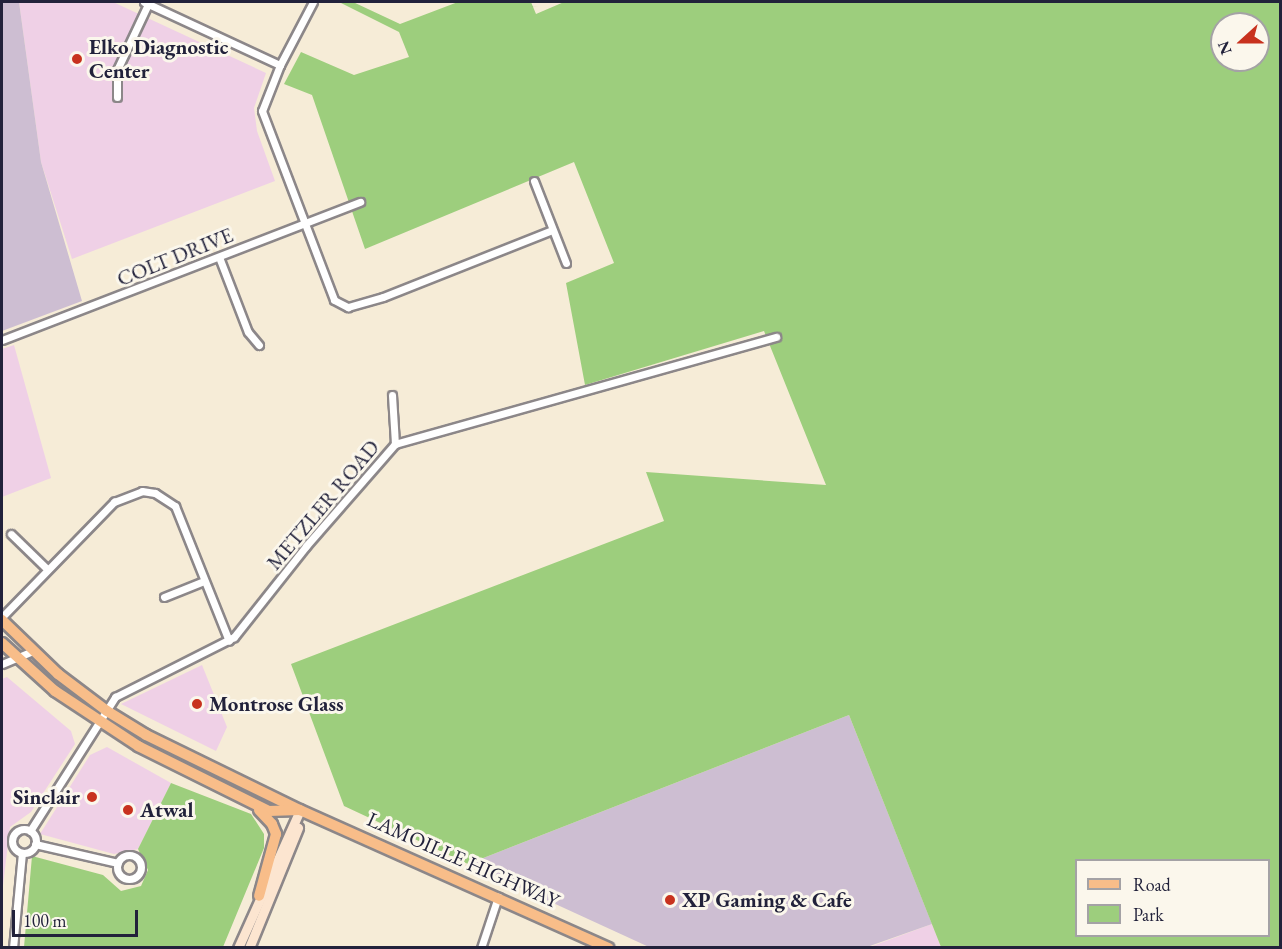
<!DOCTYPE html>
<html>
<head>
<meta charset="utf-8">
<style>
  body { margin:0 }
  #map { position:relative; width:1282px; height:949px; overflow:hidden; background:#f6ecd7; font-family:"EB Garamond",serif }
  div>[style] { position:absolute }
  .built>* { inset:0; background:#efd0e6 }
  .industrial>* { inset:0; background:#cdbed2 }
  .green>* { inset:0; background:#9dce7d }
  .roads { filter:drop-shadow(2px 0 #8c8789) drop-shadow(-2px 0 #8c8789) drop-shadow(0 2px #8c8789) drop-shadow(0 -2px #8c8789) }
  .minor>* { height:7px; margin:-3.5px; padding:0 3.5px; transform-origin:3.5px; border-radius:3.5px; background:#fff }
  .minor>.ring { margin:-3.5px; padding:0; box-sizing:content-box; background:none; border:7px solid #fff; border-radius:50% }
  .secondary>* { height:9px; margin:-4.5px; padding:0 4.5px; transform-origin:4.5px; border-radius:4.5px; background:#fce5d0 }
  .primary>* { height:10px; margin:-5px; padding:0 5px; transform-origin:5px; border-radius:5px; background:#f8bd89 }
  .dots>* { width:16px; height:16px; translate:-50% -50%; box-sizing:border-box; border:3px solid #fbf7ec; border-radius:50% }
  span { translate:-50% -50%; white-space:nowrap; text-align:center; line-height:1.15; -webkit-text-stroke:6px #fbf7ec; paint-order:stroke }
  .poi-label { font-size:21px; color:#22223b; font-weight:700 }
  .left { translate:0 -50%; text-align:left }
  .right { translate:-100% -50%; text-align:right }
  .street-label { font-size:21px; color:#22223b }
  .frame { position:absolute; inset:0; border:3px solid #22223b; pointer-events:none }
  .legend { position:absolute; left:1075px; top:859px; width:195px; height:78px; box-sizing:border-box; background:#fbf7ec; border:2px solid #a4a2a5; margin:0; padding:8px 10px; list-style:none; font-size:18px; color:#22223b }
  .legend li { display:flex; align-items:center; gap:12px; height:30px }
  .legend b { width:30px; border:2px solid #a4a2a5 }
  .north { position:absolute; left:1210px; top:12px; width:60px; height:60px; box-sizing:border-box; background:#fbf7ec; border:2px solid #a4a2a5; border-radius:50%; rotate:249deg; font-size:16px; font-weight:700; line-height:24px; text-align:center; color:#22223b }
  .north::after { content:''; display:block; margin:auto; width:21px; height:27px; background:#c8321e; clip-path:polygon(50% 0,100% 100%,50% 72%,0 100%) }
  .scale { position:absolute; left:12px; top:910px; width:126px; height:27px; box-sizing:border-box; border:3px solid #22223b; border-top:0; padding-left:8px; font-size:18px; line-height:21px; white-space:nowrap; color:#22223b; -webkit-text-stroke:4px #fbf7ec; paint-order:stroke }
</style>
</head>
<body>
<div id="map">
  <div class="built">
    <i style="clip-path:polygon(19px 2px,113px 2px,266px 73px,254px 108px,257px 131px,275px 181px,72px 259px,41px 162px)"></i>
    <i style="clip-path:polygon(14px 345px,51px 478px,2px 497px,2px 349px)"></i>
    <i style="clip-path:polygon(202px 665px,227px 727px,216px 751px,121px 704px)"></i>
    <i style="clip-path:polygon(7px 677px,71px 731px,75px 744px,31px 812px,10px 827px,2px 894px,2px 679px)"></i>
    <i style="clip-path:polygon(107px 747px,171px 783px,138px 849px,114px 854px,40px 834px,90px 755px)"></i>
    <i style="clip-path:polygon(932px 924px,941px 947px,867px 948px)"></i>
  </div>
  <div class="industrial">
    <i style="clip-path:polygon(2px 2px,19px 2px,41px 162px,82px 301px,2px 331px)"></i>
    <i style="clip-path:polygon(849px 715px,932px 924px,867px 947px,649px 947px,468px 864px)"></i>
  </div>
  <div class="green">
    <i style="clip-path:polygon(evenodd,339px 2px,353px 2px,400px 24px,458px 2px,531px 2px,536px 14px,564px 2px,1280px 2px,1280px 947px,941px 947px,849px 715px,468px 864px,344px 806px,291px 664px,664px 521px,646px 472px,826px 485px,764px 331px,585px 385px,566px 283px,614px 263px,574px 162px,365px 249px,312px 95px,284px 84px,301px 52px,354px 75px,409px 57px,399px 32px,339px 2px,1222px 24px,1258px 24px,1258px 60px,1222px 60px,1222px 24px,339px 2px,1076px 860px,1268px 860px,1268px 936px,1076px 936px,1076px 860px)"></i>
    <i style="clip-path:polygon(171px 783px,251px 814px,264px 834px,264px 848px,223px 947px,24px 947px,32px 856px,103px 875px,121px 891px,141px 886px,148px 870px,138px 849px)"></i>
  </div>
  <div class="roads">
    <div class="minor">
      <i style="left:144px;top:2px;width:150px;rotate:24.9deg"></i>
      <i style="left:313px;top:2px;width:71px;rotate:117.6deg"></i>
      <i style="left:280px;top:65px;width:49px;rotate:111.4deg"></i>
      <i style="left:262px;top:111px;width:202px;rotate:69.1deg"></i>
      <i style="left:334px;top:300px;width:16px;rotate:27deg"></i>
      <i style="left:348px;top:307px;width:36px;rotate:-16deg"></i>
      <i style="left:383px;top:297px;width:182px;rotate:-21.6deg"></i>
      <i style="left:117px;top:97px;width:27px;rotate:-90deg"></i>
      <i style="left:117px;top:70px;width:73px;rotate:-64.8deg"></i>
      <i style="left:534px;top:181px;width:88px;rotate:68.7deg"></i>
      <i style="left:219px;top:257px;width:80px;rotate:68.9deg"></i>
      <i style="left:248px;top:332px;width:17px;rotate:50deg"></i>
      <i style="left:2px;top:340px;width:384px;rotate:-21.1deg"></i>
      <i style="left:392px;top:395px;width:49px;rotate:86.5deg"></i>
      <i style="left:11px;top:534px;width:50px;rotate:44.2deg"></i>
      <i style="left:164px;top:597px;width:43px;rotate:-21.8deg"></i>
      <i style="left:2px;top:617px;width:161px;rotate:-45.8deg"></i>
      <i style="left:114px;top:502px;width:30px;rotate:-21deg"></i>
      <i style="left:142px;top:491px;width:13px;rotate:9deg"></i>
      <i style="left:155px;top:493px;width:24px;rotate:33deg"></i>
      <i style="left:175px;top:506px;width:145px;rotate:68.2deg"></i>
      <i style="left:2px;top:664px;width:34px;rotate:-23deg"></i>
      <i class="ring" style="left:12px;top:829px;width:17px;height:17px"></i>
      <i style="left:30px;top:831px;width:159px;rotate:-57.6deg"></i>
      <i style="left:115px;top:697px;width:133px;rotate:-26.8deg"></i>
      <i style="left:234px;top:637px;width:116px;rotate:-51.6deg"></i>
      <i style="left:306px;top:546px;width:135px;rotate:-48.9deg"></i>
      <i style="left:395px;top:444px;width:396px;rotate:-15.7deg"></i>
      <i style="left:35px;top:844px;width:85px;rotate:12.9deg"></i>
      <i class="ring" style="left:117px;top:855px;width:17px;height:17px"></i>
      <i style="left:13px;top:948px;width:95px;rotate:-84.6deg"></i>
      <i style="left:481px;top:948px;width:54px;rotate:-71.6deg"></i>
    </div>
    <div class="secondary">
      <i style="left:238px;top:948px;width:151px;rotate:-65.8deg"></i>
      <i style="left:249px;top:948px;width:130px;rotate:-67.8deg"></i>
    </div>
    <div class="primary">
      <i style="left:2px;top:620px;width:78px;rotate:44deg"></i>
      <i style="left:58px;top:674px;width:61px;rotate:37.1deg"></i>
      <i style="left:107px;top:711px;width:46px;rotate:31.6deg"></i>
      <i style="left:146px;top:735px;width:171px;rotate:26deg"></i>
      <i style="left:300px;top:810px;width:338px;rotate:24.1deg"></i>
      <i style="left:2px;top:643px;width:72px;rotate:42.2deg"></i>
      <i style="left:55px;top:691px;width:100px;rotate:33.5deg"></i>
      <i style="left:138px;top:746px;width:146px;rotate:26.4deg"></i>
      <i style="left:269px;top:811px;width:30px;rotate:-2deg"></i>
      <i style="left:259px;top:810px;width:19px;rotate:47deg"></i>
      <i style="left:272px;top:824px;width:11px;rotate:68deg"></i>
      <i style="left:276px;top:834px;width:64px;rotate:105.3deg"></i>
    </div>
  </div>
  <div class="dots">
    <i style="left:77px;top:59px;background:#c8321e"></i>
    <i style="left:197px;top:704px;background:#c8321e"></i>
    <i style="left:92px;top:797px;background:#c8321e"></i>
    <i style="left:128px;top:810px;background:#c8321e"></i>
    <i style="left:670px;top:900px;background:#c8321e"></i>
  </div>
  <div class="poi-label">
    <span class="left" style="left:89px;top:59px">Elko Diagnostic<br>Center</span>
    <span class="left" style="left:209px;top:704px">Montrose Glass</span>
    <span class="right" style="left:80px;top:797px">Sinclair</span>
    <span class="left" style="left:140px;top:810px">Atwal</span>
    <span class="left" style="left:682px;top:900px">XP Gaming &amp; Cafe</span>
  </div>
  <div class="street-label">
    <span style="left:175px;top:257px;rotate:-22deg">COLT DRIVE</span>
    <span style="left:323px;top:505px;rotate:-50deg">METZLER ROAD</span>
    <span style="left:463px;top:860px;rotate:24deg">LAMOILLE HIGHWAY</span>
  </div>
  <div class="frame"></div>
  <ul class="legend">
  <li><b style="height:8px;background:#f8bd89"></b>Road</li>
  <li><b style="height:16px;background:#9dce7d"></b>Park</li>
  </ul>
  <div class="north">N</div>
  <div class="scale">100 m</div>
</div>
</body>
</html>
